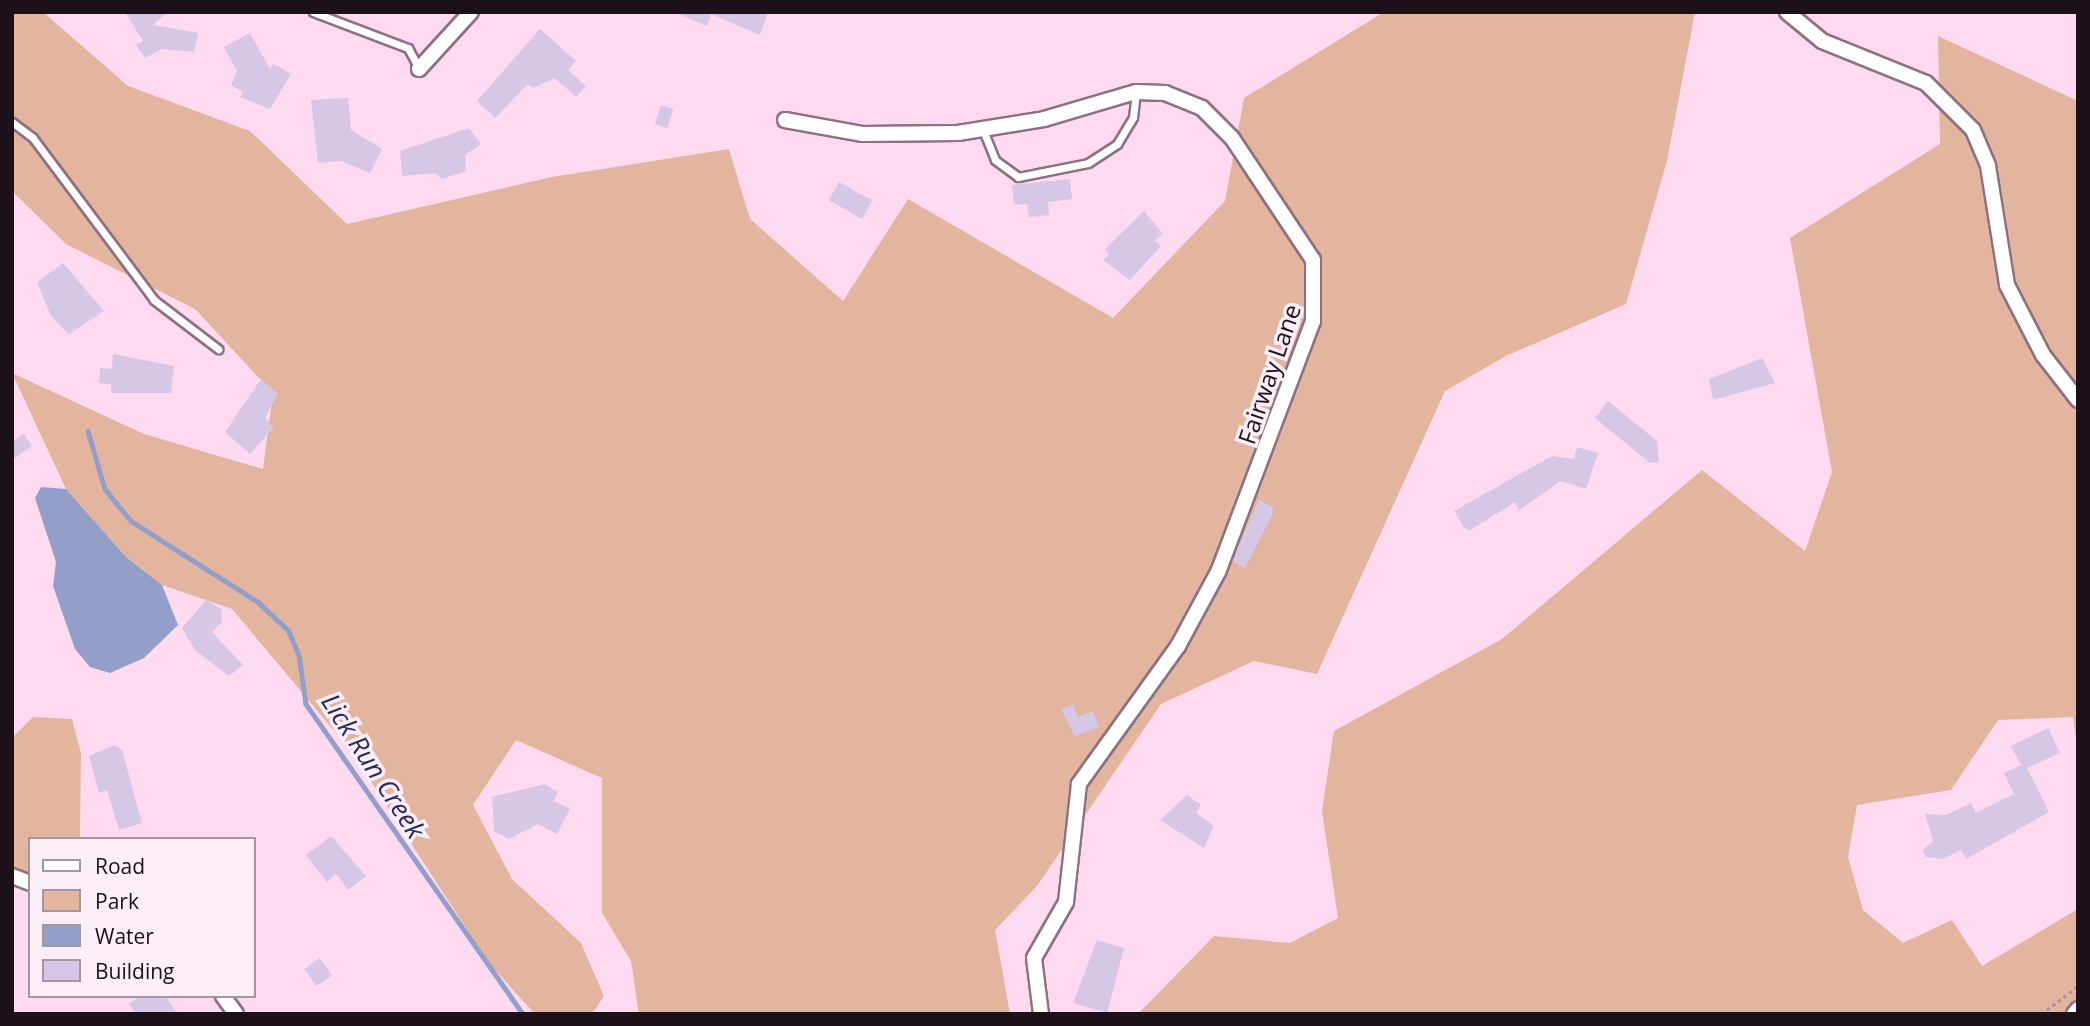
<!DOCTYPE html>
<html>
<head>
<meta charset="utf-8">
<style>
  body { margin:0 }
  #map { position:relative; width:2090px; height:1026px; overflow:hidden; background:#fddaef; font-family:"Open Sans",sans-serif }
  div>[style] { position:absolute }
  .green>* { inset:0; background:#e4b59e }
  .water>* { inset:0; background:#939ec9 }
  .stream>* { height:4.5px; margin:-2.25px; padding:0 2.25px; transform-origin:2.25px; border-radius:2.25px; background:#939ec9 }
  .building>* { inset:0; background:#d6c7e6; transform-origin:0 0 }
  .path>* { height:2.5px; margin-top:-1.25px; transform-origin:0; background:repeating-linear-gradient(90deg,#ad92a2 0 3.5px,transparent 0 7px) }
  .roads { filter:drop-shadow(2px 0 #8e7082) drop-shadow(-2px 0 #8e7082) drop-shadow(0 2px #8e7082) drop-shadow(0 -2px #8e7082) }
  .service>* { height:7px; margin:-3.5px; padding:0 3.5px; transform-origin:3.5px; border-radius:3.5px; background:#fff }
  .minor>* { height:14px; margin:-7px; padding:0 7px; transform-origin:7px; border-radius:7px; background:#fff }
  span { translate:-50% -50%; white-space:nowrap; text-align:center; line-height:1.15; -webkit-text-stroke:7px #fceef7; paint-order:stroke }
  .street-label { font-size:24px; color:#1d1119 }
  .water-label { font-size:26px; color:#232b61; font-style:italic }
  .frame { position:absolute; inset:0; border:14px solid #1d1119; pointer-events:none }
  .legend { position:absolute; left:28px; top:837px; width:228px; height:161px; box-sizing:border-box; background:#fceef7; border:2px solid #a3969e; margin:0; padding:9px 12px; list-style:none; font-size:21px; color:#1d1119 }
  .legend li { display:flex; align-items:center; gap:14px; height:35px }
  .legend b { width:35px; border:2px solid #a3969e }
</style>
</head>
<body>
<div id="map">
  <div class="green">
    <i style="clip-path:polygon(12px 12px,43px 12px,128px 86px,250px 131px,347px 224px,552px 177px,729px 149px,750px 219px,843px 301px,908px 199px,1113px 318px,1225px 201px,1244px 98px,1384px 12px,1695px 12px,1667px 161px,1626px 304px,1506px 356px,1445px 391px,1317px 674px,1254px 661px,1161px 704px,1037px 886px,995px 930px,1010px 1014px,639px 1014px,631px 961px,602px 913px,602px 778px,516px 740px,473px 805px,512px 879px,581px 943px,604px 996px,592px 1014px,535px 1014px,488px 962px,352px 752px,232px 609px,162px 585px,126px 557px,66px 489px,12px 373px,144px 434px,263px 469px,273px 393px,195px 309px,66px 244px,12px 191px)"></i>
    <i style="clip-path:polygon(1938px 36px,2078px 101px,2078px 753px,2073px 717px,1998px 720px,1951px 790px,1857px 805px,1848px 857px,1863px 910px,1903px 943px,1952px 920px,1982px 966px,2078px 909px,2078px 1014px,1138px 1014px,1214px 936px,1290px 943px,1338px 918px,1322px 811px,1334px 731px,1502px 639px,1702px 470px,1805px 551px,1832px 472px,1790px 238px,1940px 144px)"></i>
    <i style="clip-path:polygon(33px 717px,72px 719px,81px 753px,80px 839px,30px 839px,30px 875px,12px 867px,12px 738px)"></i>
  </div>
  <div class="water">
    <i style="clip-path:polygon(41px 487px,66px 489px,126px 557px,162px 585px,178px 625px,144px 658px,110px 673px,90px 667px,75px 649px,53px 586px,56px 562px,35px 498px)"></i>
  </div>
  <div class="stream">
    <i style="left:88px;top:431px;width:60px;rotate:73.7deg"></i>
    <i style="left:105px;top:489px;width:41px;rotate:50.9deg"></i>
    <i style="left:131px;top:521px;width:151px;rotate:32.5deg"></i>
    <i style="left:258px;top:602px;width:41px;rotate:43deg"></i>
    <i style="left:288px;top:630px;width:27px;rotate:66deg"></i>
    <i style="left:299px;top:655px;width:49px;rotate:81.9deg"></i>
    <i style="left:306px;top:704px;width:378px;rotate:55deg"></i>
  </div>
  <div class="building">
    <i style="clip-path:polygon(125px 12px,167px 12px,153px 25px,198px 33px,194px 52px,162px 49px,145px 58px,136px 45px,143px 41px)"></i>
    <i style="clip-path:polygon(674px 12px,768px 12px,760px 35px,711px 14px,707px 26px)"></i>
    <i style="clip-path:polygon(540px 29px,576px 61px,568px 70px,586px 86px,576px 97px,555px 78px,533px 88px,528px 84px,495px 118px,477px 101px)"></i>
    <i style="clip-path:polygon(250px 33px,270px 69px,273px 63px,291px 74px,270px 109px,240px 97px,243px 92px,231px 85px,237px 71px,224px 47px)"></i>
    <i style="clip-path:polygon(348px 98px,351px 130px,382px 149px,370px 173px,341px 161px,318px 163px,311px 100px)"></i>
    <i style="left:661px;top:105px;width:13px;height:20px;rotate:18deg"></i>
    <i style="clip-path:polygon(469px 128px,481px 144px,465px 155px,466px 171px,442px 179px,435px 173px,402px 176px,400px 151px)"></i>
    <i style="clip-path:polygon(1070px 179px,1072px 199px,1048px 202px,1049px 215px,1029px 217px,1027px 204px,1014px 205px,1012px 185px)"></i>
    <i style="left:839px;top:182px;width:38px;height:21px;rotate:29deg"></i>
    <i style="clip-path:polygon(1144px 211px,1163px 234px,1155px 240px,1161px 246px,1130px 280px,1103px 260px,1109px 254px,1105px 249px)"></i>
    <i style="clip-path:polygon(63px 263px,104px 311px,69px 334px,51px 316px,37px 282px)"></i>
    <i style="clip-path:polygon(113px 354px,174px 366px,171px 393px,111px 393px,111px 384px,99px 383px,100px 368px,112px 369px)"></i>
    <i style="clip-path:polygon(1762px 358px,1775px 383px,1713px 400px,1709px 379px)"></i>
    <i style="clip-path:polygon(261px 379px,278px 394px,265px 418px,274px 427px,250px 454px,225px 432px)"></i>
    <i style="clip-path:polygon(1608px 401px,1657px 441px,1659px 462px,1650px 463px,1595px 418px)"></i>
    <i style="clip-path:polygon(24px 434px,32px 446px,12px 460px,12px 442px)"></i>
    <i style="clip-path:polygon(1577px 447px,1598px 453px,1586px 489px,1561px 481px,1519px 510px,1515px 502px,1469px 531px,1463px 526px,1454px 511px,1552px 456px,1574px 459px)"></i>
    <i style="clip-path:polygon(1259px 500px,1273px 507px,1272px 515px,1245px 568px,1232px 561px)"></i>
    <i style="clip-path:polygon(206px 600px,221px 609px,222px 622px,212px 632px,243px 665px,229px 676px,195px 650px,182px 628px)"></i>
    <i style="clip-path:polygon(1073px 704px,1078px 717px,1093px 711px,1099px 727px,1075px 736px,1061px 709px)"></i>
    <i style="clip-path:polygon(2048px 728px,2060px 753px,2027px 768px,2049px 812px,1966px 859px,1961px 850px,1943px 859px,1926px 857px,1923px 850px,1933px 841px,1925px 814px,1946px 815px,1971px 803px,1976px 813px,2014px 794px,2004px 773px,2021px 765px,2011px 746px)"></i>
    <i style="clip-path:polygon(115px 745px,122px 750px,142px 823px,119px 830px,107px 790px,99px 793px,89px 756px)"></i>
    <i style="clip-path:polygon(545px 784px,558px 792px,554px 801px,570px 809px,557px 834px,538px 824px,509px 839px,494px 831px,492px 797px)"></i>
    <i style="clip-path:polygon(1187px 795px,1201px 805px,1196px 813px,1214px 826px,1204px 848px,1160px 820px)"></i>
    <i style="clip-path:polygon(331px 836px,366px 876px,348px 890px,336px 874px,327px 882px,306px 855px)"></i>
    <i style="clip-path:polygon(1097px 940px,1124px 948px,1107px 1013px,1073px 1003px)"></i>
    <i style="left:320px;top:958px;width:21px;height:19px;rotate:55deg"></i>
    <i style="clip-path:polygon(140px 996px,165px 996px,178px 1014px,136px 1014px,129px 1004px)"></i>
  </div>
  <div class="path">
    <i style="left:2041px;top:1014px;width:46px;rotate:-37.1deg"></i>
  </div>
  <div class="roads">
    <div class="service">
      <i style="left:313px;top:12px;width:102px;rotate:20.8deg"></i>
      <i style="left:408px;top:48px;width:24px;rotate:62deg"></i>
      <i style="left:12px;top:122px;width:26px;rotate:37deg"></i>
      <i style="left:33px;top:138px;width:202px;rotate:53.2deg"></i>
      <i style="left:154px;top:300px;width:81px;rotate:37.4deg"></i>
      <i style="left:983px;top:130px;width:32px;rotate:68deg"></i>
      <i style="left:995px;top:160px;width:29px;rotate:36deg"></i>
      <i style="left:1018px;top:177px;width:71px;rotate:-11.3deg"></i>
      <i style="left:1088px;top:163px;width:35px;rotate:-33deg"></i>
      <i style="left:1117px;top:144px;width:31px;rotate:-59deg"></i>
      <i style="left:1133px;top:117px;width:25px;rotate:-83deg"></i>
    </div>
    <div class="minor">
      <i style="left:1787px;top:12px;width:45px;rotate:39.6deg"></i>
      <i style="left:1822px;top:41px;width:112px;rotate:22deg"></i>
      <i style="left:1926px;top:83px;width:66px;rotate:45deg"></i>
      <i style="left:1973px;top:130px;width:39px;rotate:67deg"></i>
      <i style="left:1988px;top:166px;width:121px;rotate:80.9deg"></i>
      <i style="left:2007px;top:285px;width:79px;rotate:62.8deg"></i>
      <i style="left:2043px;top:355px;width:57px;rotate:52.1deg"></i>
      <i style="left:419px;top:69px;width:77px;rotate:-47.6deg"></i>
      <i style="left:785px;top:120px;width:78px;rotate:10.3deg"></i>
      <i style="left:862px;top:134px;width:96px;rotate:-0.6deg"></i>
      <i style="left:958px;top:133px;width:87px;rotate:-9.2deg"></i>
      <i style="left:1044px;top:119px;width:96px;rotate:-16.4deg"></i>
      <i style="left:1136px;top:92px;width:29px;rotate:2deg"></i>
      <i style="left:1165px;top:93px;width:40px;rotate:22deg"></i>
      <i style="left:1202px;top:108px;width:42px;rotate:45deg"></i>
      <i style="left:1232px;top:138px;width:146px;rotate:56.4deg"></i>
      <i style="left:1313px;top:260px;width:61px;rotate:90deg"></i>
      <i style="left:1313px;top:321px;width:268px;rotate:110.7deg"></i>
      <i style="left:1218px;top:572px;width:84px;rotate:118.4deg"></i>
      <i style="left:1178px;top:646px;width:170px;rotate:125.7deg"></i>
      <i style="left:1079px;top:784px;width:119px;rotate:96.3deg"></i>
      <i style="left:1066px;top:902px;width:64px;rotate:119.7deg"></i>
      <i style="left:1034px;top:958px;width:56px;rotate:82.9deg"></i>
      <i style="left:12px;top:876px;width:19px;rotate:21deg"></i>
      <i style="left:223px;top:996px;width:22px;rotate:54deg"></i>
      <i style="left:2074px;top:1014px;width:6px;rotate:-51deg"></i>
    </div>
  </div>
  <div class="street-label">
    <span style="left:1269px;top:374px;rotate:-71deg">Fairway Lane</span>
  </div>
  <div class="water-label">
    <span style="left:373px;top:766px;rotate:57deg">Lick Run Creek</span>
  </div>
  <div class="frame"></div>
  <ul class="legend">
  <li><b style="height:9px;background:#fff"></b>Road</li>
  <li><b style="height:19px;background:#e4b59e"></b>Park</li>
  <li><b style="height:19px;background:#939ec9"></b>Water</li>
  <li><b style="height:19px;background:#d6c7e6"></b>Building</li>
  </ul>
</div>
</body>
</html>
